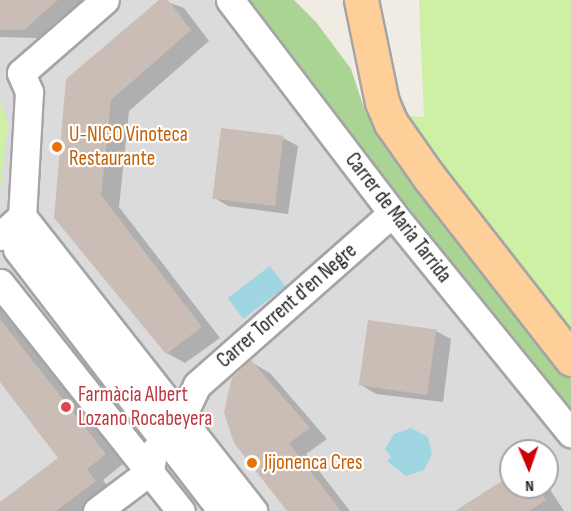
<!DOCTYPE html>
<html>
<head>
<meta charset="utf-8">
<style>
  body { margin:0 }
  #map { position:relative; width:571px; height:511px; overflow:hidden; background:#f0ebe3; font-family:"Sofia Sans Condensed",sans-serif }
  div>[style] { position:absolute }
  .residential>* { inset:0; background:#dcdbdb }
  .grass>* { inset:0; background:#cdf0a4 }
  .forest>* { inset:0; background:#a9d494 }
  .water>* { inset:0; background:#9fd6e2; transform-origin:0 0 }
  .shadow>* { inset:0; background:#0003 }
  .building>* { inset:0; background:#c9bdb6; transform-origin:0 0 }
  .roads { filter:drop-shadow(2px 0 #a5a5a5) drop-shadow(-2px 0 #a5a5a5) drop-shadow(0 2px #a5a5a5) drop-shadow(0 -2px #a5a5a5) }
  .minor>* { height:27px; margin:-13.5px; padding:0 13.5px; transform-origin:13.5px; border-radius:13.5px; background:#fff }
  .major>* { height:33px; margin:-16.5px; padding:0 16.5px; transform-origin:16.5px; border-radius:16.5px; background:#ffcf9a }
  .dots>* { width:16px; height:16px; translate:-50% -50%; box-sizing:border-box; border:3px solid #fff; border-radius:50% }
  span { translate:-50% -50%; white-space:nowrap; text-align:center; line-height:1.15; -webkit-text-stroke:4.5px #fff; paint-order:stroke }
  .food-label { font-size:21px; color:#c56008 }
  .left { translate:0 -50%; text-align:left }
  .street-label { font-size:21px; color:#1e1e1e }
  .health-label { font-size:21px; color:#be3a42 }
  .north { position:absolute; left:499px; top:439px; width:60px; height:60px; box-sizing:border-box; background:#fff; border:2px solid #a5a5a5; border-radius:50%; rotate:178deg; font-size:16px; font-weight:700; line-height:24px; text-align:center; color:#1e1e1e }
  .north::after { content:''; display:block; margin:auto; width:21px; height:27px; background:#cd0009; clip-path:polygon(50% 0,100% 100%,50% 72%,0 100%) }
</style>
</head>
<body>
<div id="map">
  <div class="residential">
    <i style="clip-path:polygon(evenodd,0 0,247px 0,571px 419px,571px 511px,0 511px,0 0,511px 451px,547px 451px,547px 487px,511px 487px,511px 451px)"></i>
  </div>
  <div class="grass">
    <i style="clip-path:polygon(419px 0,571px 0,571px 380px,366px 114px,424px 117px)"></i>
    <i style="clip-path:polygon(0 102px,8px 122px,0 190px)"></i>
  </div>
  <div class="forest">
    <i style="clip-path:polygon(247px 0,294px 0,316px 22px,351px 69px,366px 114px,571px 380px,571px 419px)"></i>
  </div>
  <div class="water">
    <i style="left:270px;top:266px;width:26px;height:53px;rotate:53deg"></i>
    <i style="clip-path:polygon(411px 428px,428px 437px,432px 454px,424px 470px,406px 476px,387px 461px,391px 457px,385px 449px,394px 434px)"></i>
  </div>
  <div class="shadow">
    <i style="clip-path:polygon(0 0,83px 0,38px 38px,0 37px)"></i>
    <i style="clip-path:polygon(162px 0,184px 8px,209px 41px,129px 111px,119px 207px,220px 338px,185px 363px,167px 353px,55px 217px,68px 80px)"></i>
    <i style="clip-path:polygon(283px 138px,298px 146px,288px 214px,228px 206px,213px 197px)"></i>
    <i style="clip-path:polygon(0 306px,123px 464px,103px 480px,112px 492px,87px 511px,0 511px,0 504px,60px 458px,0 379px)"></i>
    <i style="clip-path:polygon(369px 322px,436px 331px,451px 339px,443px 402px,376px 394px,361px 385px)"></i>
    <i style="clip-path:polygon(251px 362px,270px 373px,327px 439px,306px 454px,350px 511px,289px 511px)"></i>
    <i style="clip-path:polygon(511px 477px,511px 487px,547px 485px,564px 511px,457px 511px)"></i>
  </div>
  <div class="building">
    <i style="clip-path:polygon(0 0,58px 0,24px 30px,0 30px)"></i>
    <i style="clip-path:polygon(159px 0,168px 0,191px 30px,111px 100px,101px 195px,202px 327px,166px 354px,54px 218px,66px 79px)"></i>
    <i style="left:221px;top:128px;width:63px;height:71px;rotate:7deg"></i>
    <i style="clip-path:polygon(0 319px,106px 454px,87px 469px,96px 481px,56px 511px,0 511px,0 502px,58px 458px,0 382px)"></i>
    <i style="left:368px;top:320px;width:69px;height:66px;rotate:8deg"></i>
    <i style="clip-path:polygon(251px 360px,310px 428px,289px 443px,341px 511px,287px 511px,234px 443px,224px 413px,227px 398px,232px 378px)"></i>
    <i style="clip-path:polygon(511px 475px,511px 487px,538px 487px,546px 500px,529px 511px,455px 511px)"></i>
  </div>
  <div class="roads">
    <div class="minor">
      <i style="left:230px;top:0;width:268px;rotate:52.7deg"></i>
      <i style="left:392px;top:213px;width:284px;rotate:50.9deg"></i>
      <i style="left:21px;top:73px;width:21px;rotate:67deg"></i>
      <i style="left:29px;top:92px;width:124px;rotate:93.2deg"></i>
      <i style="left:22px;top:216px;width:375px;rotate:51.9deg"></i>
      <i style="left:21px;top:73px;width:111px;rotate:-41deg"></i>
      <i style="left:0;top:236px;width:30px;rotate:-42deg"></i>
      <i style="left:17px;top:249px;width:228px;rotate:52.5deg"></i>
      <i style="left:0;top:283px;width:291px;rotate:51.6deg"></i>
      <i style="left:171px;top:445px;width:83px;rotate:52.3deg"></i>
      <i style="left:97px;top:511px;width:66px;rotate:-37deg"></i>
      <i style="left:150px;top:471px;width:18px;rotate:-81deg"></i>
      <i style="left:153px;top:453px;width:43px;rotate:-50.7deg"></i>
      <i style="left:180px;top:420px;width:39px;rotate:-64deg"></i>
      <i style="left:197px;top:385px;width:260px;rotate:-41.4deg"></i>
    </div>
    <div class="major">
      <i style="left:361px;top:0;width:104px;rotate:78.4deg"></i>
      <i style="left:382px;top:102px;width:23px;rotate:67deg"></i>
      <i style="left:391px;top:123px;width:66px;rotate:54.9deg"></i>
      <i style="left:429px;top:177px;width:231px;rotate:52deg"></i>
    </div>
  </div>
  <div class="dots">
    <i style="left:57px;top:147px;background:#e8710a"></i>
    <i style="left:66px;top:407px;background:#e0444e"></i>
    <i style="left:252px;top:463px;background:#e8710a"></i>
  </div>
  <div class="food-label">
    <span class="left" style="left:69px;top:147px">U-NICO Vinoteca<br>Restaurante</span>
    <span class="left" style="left:264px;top:463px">Jijonenca Cres</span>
  </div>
  <div class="street-label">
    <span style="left:398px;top:218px;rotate:52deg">Carrer de Maria Tarrida</span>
    <span style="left:287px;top:306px;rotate:-41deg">Carrer Torrent d'en Negre</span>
  </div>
  <div class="health-label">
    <span class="left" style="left:78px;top:407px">Farmàcia Albert<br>Lozano Rocabeyera</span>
  </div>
  <div class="north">N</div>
</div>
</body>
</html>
